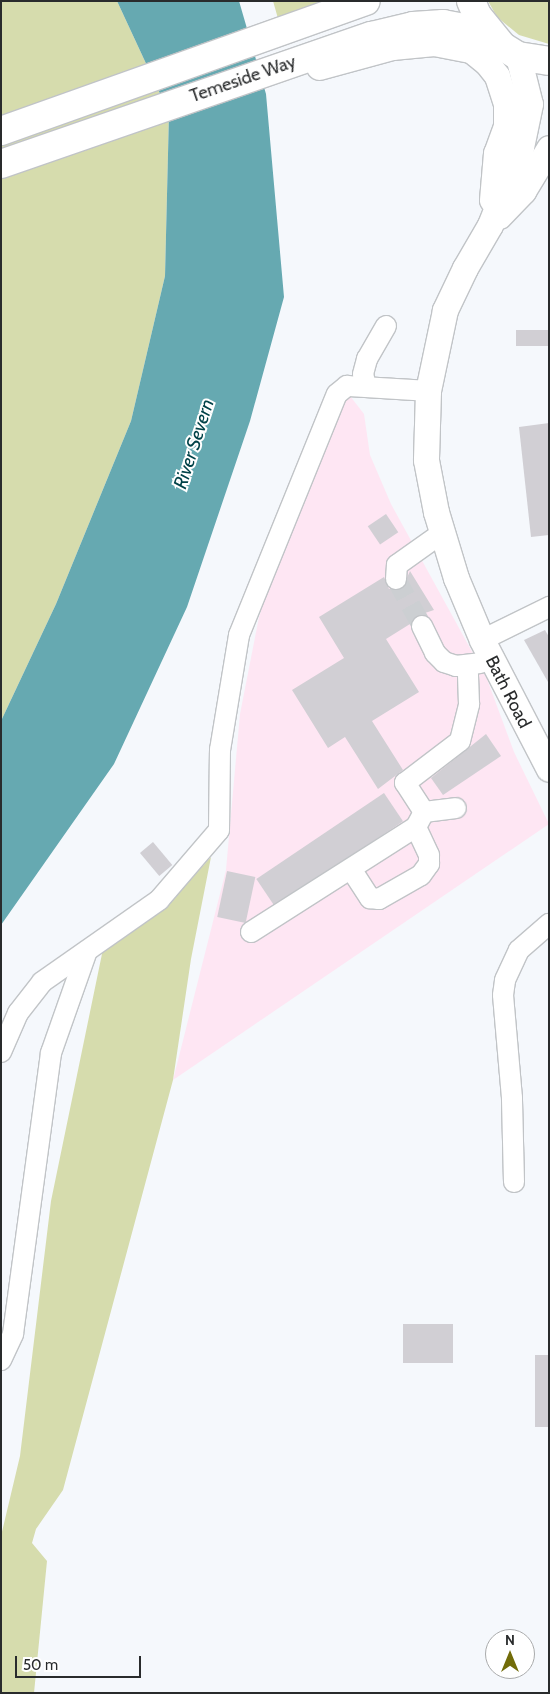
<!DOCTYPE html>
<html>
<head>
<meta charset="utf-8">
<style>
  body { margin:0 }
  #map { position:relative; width:550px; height:1694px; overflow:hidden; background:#f5f8fc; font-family:Cabin,sans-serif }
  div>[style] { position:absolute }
  .commercial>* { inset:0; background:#fee6f3 }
  .green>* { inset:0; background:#d6dcad }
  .water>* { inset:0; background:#66a9b1 }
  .building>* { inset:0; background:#d1cfd4; transform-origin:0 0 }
  .minor-tunnel>* { height:20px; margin-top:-10px; transform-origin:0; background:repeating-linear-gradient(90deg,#cccfd2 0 20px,transparent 0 30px) }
  .roads { filter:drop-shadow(1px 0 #c1c4c7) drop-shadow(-1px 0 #c1c4c7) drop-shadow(0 1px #c1c4c7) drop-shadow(0 -1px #c1c4c7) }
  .minor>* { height:20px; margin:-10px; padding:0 10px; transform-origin:10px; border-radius:10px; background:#fff }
  .major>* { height:25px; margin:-12.5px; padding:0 12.5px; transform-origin:12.5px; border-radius:12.5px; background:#fff }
  .highway>* { height:28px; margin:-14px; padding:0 14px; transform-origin:14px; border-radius:14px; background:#fff }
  span { translate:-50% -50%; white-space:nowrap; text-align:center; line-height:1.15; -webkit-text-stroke:4px #fff; paint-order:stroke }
  .street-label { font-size:18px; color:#292b2c }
  .water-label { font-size:19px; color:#004248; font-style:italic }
  .frame { position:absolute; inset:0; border:2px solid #292b2c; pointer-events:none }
  .north { position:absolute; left:485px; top:1629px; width:50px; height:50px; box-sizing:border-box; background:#fff; border:1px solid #a9aaab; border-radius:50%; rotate:0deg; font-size:14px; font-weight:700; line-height:20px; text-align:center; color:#292b2c }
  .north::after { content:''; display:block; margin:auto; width:18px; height:22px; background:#726c09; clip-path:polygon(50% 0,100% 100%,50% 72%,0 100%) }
  .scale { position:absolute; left:15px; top:1656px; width:126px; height:22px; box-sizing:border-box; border:2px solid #292b2c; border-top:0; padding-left:6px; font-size:15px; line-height:18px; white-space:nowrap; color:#292b2c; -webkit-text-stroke:4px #fff; paint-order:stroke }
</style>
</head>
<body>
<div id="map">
  <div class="commercial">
    <i style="clip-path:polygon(347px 392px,364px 414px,370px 455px,391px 504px,487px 679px,514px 752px,549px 824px,173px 1080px,226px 870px,240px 714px,259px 617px,269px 585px)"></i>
  </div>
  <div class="green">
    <i style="clip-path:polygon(1px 1px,117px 1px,169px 113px,165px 276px,131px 421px,56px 604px,1px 721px)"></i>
    <i style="clip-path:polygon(273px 1px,323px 1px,279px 22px)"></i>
    <i style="clip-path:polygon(488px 1px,549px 1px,549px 44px,519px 35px,497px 17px)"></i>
    <i style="clip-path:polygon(211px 857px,191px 959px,173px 1080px,63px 1490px,36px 1529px,32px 1543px,47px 1561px,34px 1693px,1px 1693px,1px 1536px,20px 1456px,51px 1201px,103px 949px,163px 910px)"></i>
  </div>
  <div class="water">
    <i style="clip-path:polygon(117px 1px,239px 1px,266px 94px,284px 297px,250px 421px,187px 607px,114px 764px,1px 925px,1px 721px,56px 604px,131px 421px,165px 276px,169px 113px)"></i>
  </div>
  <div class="building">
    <i style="left:516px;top:330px;width:33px;height:16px"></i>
    <i style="clip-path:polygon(549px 423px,549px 535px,531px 537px,519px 427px)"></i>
    <i style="left:386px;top:514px;width:22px;height:22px;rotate:56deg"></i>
    <i style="clip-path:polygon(410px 571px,434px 610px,416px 616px,410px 624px,386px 639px,419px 692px,372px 721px,403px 770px,378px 789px,345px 737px,328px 748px,292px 690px,344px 658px,319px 617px,384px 577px,389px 589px,402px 589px)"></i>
    <i style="clip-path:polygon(545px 630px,549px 637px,548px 682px,524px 640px)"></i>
    <i style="clip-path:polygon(486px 734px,501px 756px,443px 795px,431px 778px)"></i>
    <i style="left:384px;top:793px;width:34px;height:154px;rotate:56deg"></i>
    <i style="left:153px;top:842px;width:30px;height:17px;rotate:50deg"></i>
    <i style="left:227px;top:871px;width:29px;height:47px;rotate:12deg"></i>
    <i style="left:403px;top:1324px;width:50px;height:39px"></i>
    <i style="left:535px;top:1355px;width:14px;height:72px"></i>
  </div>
  <div class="minor-tunnel">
    <i style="left:396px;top:579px;width:54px;rotate:61deg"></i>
  </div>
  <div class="roads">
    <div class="minor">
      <i style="left:366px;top:386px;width:12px;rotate:-104deg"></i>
      <i style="left:363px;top:374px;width:16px;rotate:-75deg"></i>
      <i style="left:367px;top:359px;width:38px;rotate:-60deg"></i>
      <i style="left:396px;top:579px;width:14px;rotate:-86deg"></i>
      <i style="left:397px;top:565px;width:55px;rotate:-35.4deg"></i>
      <i style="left:422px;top:626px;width:30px;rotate:64deg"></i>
      <i style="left:435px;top:653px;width:13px;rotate:45deg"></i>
      <i style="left:444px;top:662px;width:13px;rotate:18deg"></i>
      <i style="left:456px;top:666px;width:24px;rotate:-7deg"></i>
      <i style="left:482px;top:640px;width:75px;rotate:-26.2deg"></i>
      <i style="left:424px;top:812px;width:32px;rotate:-7deg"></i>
      <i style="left:351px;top:869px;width:35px;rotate:57deg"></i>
      <i style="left:370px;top:898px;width:9px;rotate:6deg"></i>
      <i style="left:379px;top:899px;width:48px;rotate:-29.7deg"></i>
      <i style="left:421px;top:875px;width:14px;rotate:-54deg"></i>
      <i style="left:429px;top:864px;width:9px;rotate:-90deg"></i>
      <i style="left:429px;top:855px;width:31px;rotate:-115deg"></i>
      <i style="left:251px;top:932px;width:196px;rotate:-32.5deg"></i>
      <i style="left:416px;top:827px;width:17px;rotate:-62deg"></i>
      <i style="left:424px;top:812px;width:35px;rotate:-123deg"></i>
      <i style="left:405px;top:783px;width:69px;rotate:-37.4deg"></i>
      <i style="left:460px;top:741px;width:38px;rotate:-76deg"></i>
      <i style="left:469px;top:704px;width:38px;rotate:-92deg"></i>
      <i style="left:1px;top:1052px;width:43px;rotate:-66.4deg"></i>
      <i style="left:18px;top:1013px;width:39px;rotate:-52deg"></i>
      <i style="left:42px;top:982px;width:143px;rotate:-35deg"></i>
      <i style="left:159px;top:900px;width:92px;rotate:-49.4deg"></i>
      <i style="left:219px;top:830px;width:80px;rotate:-89.3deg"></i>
      <i style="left:220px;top:750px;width:117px;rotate:-80.6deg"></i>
      <i style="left:239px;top:635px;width:260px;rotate:-67.9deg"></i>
      <i style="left:337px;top:394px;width:13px;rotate:-39deg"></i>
      <i style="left:347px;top:386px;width:81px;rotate:3.5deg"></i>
      <i style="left:514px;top:1182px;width:84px;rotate:-91.4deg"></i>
      <i style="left:512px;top:1098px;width:103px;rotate:-95deg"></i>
      <i style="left:503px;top:995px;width:15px;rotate:-82deg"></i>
      <i style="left:505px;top:980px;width:33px;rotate:-65deg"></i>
      <i style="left:519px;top:950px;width:40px;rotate:-41deg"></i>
      <i style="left:1px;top:1360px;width:29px;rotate:-65deg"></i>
      <i style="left:13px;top:1334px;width:284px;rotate:-82.3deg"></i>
      <i style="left:51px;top:1053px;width:108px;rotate:-70.6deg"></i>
    </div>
    <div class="major">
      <i style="left:518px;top:56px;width:49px;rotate:76deg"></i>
      <i style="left:530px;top:104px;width:44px;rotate:101.8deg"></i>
      <i style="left:521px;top:147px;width:84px;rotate:111.7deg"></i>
      <i style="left:490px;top:225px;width:50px;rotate:120.2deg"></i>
      <i style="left:465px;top:268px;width:47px;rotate:115.5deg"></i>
      <i style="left:445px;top:310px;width:83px;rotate:101.9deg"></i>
      <i style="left:428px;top:391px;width:69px;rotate:91.7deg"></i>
      <i style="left:426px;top:460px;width:53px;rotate:79.1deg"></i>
      <i style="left:436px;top:512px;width:69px;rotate:73.1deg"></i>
      <i style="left:456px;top:578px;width:67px;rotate:67.2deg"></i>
      <i style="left:482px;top:640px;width:145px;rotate:62.6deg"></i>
      <i style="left:319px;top:67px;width:76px;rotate:-15.3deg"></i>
      <i style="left:392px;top:47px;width:42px;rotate:-5.4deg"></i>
      <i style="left:434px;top:43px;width:38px;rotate:11deg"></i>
      <i style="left:471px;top:50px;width:21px;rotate:39deg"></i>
      <i style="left:487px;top:63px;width:16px;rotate:52deg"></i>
      <i style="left:497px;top:76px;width:28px;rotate:72deg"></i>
      <i style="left:506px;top:103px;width:23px;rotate:90deg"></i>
      <i style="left:506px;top:126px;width:29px;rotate:110deg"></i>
      <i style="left:496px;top:153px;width:47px;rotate:94.9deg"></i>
      <i style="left:499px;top:216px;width:35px;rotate:-46deg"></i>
      <i style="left:523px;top:191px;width:50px;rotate:-58.8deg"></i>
    </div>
    <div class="highway">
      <i style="left:471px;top:1px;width:15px;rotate:67deg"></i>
      <i style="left:477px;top:15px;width:40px;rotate:51deg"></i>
      <i style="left:502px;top:46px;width:19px;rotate:32deg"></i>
      <i style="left:518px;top:56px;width:31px;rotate:9deg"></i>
      <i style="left:1px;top:131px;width:387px;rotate:-19.6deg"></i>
      <i style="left:1px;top:164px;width:392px;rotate:-19.1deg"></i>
      <i style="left:371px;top:36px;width:43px;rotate:-13.4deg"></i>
      <i style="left:413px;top:26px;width:30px;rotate:-4deg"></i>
      <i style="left:443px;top:24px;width:48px;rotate:10.8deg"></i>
    </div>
  </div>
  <div class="street-label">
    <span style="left:243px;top:79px;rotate:-19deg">Temeside Way</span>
    <span style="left:508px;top:692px;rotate:63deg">Bath Road</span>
  </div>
  <div class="water-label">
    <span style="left:194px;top:444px;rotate:-72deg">River Severn</span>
  </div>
  <div class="frame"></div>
  <div class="north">N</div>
  <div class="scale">50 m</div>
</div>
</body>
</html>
